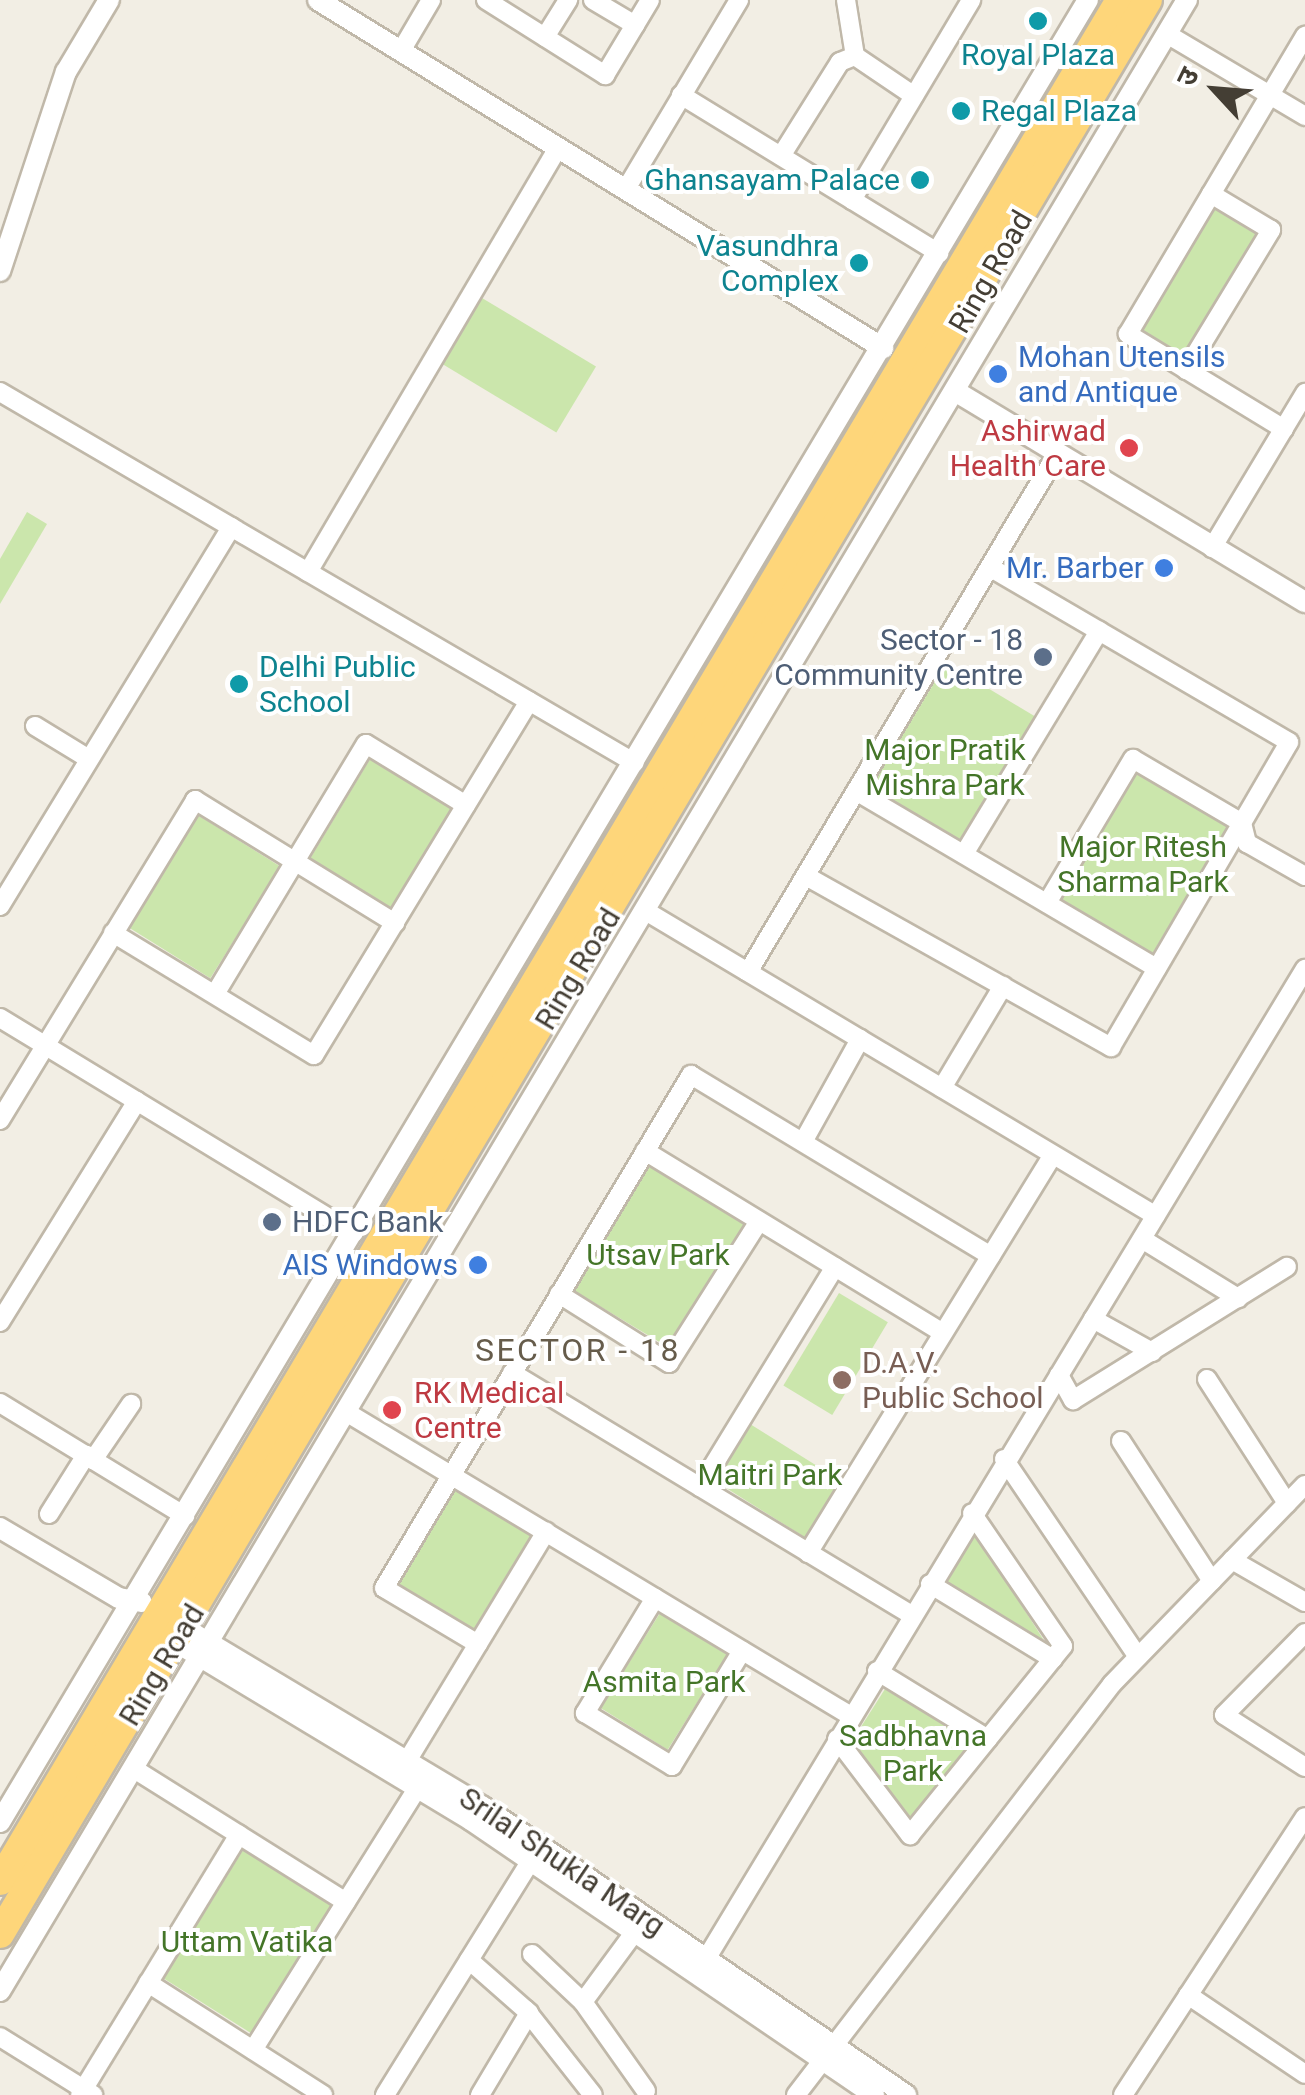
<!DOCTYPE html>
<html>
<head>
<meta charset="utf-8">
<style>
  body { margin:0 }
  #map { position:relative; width:1305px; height:2095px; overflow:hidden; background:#f2eee4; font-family:Roboto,"Noto Sans Devanagari",sans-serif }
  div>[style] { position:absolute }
  .green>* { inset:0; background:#cbe6ac; transform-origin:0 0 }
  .roads { filter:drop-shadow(2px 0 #c0b8a9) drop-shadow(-2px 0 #c0b8a9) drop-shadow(0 2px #c0b8a9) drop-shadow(0 -2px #c0b8a9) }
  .minor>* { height:18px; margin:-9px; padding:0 9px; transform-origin:9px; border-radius:9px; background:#fff }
  .tertiary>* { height:20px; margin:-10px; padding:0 10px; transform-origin:10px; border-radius:10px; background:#fff }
  .trunk>* { height:28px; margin:-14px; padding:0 14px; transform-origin:14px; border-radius:14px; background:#fed67a }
  .dots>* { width:28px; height:28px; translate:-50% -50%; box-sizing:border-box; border:5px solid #fff; border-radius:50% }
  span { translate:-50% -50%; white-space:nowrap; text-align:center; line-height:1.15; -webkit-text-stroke:8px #fff; paint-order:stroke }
  .culture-label { font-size:30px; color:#0d838f }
  .left { translate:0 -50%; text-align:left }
  .right { translate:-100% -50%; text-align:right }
  .street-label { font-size:30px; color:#443e34 }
  .shop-label { font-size:30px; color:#366cbe }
  .health-label { font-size:30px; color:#be3a42 }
  .service-label { font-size:30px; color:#4e5e75 }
  .park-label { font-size:30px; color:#447528 }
  .education-label { font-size:30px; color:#785e54 }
  .neighbourhood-label { font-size:32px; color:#665c4b; letter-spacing:2.5px }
  .north { position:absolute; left:1165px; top:40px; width:100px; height:100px; -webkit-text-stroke:8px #fff; paint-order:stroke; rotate:296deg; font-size:28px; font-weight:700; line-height:40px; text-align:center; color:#443e34 }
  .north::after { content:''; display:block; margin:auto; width:35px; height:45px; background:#443e34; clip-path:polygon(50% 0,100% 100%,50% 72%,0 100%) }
</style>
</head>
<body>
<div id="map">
  <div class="green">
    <i style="left:1215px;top:208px;width:51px;height:146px;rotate:31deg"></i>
    <i style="left:482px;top:298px;width:133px;height:77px;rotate:31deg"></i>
    <i style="clip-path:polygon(27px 512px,47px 524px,0 604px,0 559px)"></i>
    <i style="left:946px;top:663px;width:106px;height:146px;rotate:31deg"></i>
    <i style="left:370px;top:759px;width:96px;height:117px;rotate:31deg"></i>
    <i style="left:1135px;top:771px;width:109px;height:151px;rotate:31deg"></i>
    <i style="left:198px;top:815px;width:97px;height:132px;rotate:32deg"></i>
    <i style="left:647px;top:1162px;width:116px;height:148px;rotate:31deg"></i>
    <i style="left:839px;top:1293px;width:57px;height:108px;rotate:31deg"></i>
    <i style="left:750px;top:1424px;width:109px;height:67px;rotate:32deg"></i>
    <i style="left:454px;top:1487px;width:96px;height:115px;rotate:31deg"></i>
    <i style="clip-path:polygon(975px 1533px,1045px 1642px,946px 1581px)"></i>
    <i style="left:660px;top:1613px;width:79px;height:112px;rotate:32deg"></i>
    <i style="clip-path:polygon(885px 1689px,974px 1743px,912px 1819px,852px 1741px)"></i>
    <i style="left:243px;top:1850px;width:104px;height:151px;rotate:32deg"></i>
  </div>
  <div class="roads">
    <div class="minor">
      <i style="left:486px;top:0;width:141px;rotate:32.2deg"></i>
      <i style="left:605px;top:75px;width:87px;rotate:-59deg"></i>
      <i style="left:593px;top:0;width:49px;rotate:30.8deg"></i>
      <i style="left:846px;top:0;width:57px;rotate:80.9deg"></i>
      <i style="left:855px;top:56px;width:71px;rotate:34.1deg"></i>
      <i style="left:1167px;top:34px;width:161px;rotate:30.7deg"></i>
      <i style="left:545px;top:37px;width:44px;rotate:-58.1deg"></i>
      <i style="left:401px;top:51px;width:59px;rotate:-59.5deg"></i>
      <i style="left:681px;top:95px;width:303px;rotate:31.5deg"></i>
      <i style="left:781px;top:156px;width:111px;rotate:-57.9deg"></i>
      <i style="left:840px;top:62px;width:16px;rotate:-22deg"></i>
      <i style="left:626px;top:189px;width:220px;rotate:-59.1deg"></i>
      <i style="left:852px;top:200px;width:233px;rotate:-59.2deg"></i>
      <i style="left:1186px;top:370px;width:164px;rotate:-58.7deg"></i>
      <i style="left:1271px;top:230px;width:70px;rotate:-149deg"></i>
      <i style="left:0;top:392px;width:735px;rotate:30.3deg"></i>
      <i style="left:1284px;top:429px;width:183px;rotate:-148.7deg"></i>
      <i style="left:1128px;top:334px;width:347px;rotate:-59.3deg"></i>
      <i style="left:1212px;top:548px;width:181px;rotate:-59deg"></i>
      <i style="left:308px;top:572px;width:493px;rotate:-59.5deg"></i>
      <i style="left:35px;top:726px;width:63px;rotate:31.4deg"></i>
      <i style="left:856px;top:791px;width:349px;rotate:30.5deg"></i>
      <i style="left:964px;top:854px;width:261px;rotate:-58.8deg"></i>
      <i style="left:806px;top:876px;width:350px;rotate:29.3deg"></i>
      <i style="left:1111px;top:1047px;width:353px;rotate:-59.7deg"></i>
      <i style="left:1289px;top:742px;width:346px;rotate:-149.7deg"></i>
      <i style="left:1047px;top:903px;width:168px;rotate:-59.2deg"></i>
      <i style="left:1133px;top:759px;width:126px;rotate:30.4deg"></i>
      <i style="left:1242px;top:823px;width:21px;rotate:76deg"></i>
      <i style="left:1247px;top:843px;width:67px;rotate:29.6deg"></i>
      <i style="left:0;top:906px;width:444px;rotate:-58.6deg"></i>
      <i style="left:644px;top:910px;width:596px;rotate:30.86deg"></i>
      <i style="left:113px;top:933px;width:235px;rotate:31.3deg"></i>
      <i style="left:314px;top:1055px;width:414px;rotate:-58.7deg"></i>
      <i style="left:748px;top:972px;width:603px;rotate:-59.18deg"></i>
      <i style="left:215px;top:994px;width:292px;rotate:-58.9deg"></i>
      <i style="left:366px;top:744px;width:117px;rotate:31.4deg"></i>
      <i style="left:0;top:1018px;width:414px;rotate:31.3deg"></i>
      <i style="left:942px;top:1088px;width:119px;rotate:-59.1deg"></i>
      <i style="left:0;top:1120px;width:375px;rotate:-58.6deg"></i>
      <i style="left:195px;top:800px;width:235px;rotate:31.6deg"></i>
      <i style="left:803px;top:1142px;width:118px;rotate:-61deg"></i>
      <i style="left:645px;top:1151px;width:349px;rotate:31.4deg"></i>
      <i style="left:1142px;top:1239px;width:113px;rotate:31.6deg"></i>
      <i style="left:559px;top:1294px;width:130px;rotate:32.1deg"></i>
      <i style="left:669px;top:1363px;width:168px;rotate:-57.6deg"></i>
      <i style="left:1093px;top:1319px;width:68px;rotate:29.2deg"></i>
      <i style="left:0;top:1322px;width:260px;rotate:-58.2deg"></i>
      <i style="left:512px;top:1373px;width:467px;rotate:31.2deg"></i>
      <i style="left:1059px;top:1375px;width:29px;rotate:61deg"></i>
      <i style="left:1073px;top:1400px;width:252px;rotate:-31.9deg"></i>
      <i style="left:1207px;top:1379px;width:148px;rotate:57.2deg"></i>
      <i style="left:0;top:1403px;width:217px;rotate:31.4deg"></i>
      <i style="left:346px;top:1412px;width:589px;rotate:31.05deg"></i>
      <i style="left:1121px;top:1441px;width:167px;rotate:57deg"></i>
      <i style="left:1004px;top:1459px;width:239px;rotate:55.9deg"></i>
      <i style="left:93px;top:1460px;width:68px;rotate:-55.8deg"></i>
      <i style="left:700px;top:1487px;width:258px;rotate:-58.5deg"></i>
      <i style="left:49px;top:1514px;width:70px;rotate:-57.9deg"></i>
      <i style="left:808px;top:1553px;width:467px;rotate:-58.4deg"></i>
      <i style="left:1232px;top:1560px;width:84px;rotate:29.9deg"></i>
      <i style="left:930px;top:1584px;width:144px;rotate:31.4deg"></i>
      <i style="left:655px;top:1598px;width:135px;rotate:121.3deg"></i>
      <i style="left:585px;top:1713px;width:102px;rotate:31.3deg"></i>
      <i style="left:672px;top:1766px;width:135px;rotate:-58.7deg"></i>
      <i style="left:1305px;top:1633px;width:115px;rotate:134.6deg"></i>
      <i style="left:1224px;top:1715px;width:96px;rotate:32.7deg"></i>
      <i style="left:478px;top:1644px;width:109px;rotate:-149.2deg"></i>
      <i style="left:384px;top:1588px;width:598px;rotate:-59.1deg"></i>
      <i style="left:691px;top:1075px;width:350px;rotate:31.1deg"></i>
      <i style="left:877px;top:1671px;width:130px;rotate:31.5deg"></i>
      <i style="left:837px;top:1739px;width:121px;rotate:52.8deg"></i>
      <i style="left:910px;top:1835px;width:243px;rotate:-51deg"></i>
      <i style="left:1063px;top:1646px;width:161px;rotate:-124.4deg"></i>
      <i style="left:134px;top:1769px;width:250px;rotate:32.1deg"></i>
      <i style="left:401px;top:1771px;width:280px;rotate:-58.8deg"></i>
      <i style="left:532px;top:1954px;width:70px;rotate:43.3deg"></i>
      <i style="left:583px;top:2002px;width:109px;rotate:54.7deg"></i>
      <i style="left:469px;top:1960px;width:76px;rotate:41.3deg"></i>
      <i style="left:526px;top:2010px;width:108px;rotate:51.8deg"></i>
      <i style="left:700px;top:1969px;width:1169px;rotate:-58.83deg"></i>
      <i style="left:148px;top:1983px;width:208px;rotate:32.6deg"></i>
      <i style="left:1188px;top:1995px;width:141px;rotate:34deg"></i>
      <i style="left:583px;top:2002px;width:99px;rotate:-53.6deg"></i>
      <i style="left:0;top:2037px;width:110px;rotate:31.9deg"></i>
      <i style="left:253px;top:2050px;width:320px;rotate:-57.9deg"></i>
      <i style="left:80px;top:2095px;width:305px;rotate:-58.6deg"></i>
      <i style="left:385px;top:2095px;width:290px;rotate:-58.1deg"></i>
      <i style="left:480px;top:2095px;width:96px;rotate:-59.1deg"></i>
      <i style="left:796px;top:2095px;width:518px;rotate:-52.44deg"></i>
      <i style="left:1112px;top:1684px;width:277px;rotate:-45.9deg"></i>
      <i style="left:1123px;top:2095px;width:332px;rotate:-56.8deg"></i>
    </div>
    <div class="tertiary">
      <i style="left:318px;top:0;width:664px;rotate:31.63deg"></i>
      <i style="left:0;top:271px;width:210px;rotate:-71.7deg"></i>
      <i style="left:66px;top:72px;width:84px;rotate:-59.2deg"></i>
      <i style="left:955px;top:391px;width:409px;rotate:31.1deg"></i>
      <i style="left:0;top:1528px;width:138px;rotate:30.5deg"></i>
      <i style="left:119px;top:1598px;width:23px;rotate:10deg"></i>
      <i style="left:184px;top:1628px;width:348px;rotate:30.9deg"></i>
      <i style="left:483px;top:1807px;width:512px;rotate:34.25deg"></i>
      <i style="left:176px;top:1642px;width:345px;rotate:31.1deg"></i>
      <i style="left:471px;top:1820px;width:488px;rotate:34.3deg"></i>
      <i style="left:0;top:1822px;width:2122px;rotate:-59.16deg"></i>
      <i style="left:0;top:1991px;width:2318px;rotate:-59.2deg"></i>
    </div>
    <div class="trunk">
      <i style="left:0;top:1881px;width:2189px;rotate:-59.23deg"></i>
      <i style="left:0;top:1934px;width:2249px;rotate:-59.31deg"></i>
    </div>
  </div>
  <div class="dots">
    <i style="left:1038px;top:21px;background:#0f9aa8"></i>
    <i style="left:961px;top:111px;background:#0f9aa8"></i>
    <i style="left:920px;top:180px;background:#0f9aa8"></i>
    <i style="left:859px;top:263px;background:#0f9aa8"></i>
    <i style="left:998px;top:374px;background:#3f7fe0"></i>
    <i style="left:1129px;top:448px;background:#e0444e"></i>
    <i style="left:1164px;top:568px;background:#3f7fe0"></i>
    <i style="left:1043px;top:657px;background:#5c6f8a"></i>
    <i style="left:239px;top:684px;background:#0f9aa8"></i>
    <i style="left:272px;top:1222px;background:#5c6f8a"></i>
    <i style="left:478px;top:1265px;background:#3f7fe0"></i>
    <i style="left:842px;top:1380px;background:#8d6e63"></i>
    <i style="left:392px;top:1410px;background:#e0444e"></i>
  </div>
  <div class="culture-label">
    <span style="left:1038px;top:55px">Royal Plaza</span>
    <span class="left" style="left:981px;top:111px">Regal Plaza</span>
    <span class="right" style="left:900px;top:180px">Ghansayam Palace</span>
    <span class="right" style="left:839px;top:263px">Vasundhra<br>Complex</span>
    <span class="left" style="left:259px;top:684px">Delhi Public<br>School</span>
  </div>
  <div class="street-label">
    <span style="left:991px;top:272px;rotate:-60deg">Ring Road</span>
    <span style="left:578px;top:969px;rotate:-59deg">Ring Road</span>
    <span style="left:162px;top:1665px;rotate:-59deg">Ring Road</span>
    <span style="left:562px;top:1862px;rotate:34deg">Srilal Shukla Marg</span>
  </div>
  <div class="shop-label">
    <span class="left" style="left:1018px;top:374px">Mohan Utensils<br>and Antique</span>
    <span class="right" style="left:1144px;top:568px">Mr. Barber</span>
    <span class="right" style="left:458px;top:1265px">AIS Windows</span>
  </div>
  <div class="health-label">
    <span class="right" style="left:1106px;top:448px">Ashirwad<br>Health Care</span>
    <span class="left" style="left:414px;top:1410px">RK Medical<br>Centre</span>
  </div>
  <div class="service-label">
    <span class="right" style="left:1023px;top:657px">Sector - 18<br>Community Centre</span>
    <span class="left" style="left:292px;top:1222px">HDFC Bank</span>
  </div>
  <div class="park-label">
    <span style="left:945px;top:767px">Major Pratik<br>Mishra Park</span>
    <span style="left:1143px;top:864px">Major Ritesh<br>Sharma Park</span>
    <span style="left:658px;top:1255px">Utsav Park</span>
    <span style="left:770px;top:1475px">Maitri Park</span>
    <span style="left:664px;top:1682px">Asmita Park</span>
    <span style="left:913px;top:1753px">Sadbhavna<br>Park</span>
    <span style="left:247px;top:1942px">Uttam Vatika</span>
  </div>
  <div class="education-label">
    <span class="left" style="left:862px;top:1380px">D.A.V.<br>Public School</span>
  </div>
  <div class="neighbourhood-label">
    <span style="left:578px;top:1350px">SECTOR - 18</span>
  </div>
  <div class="north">उ</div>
</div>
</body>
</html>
